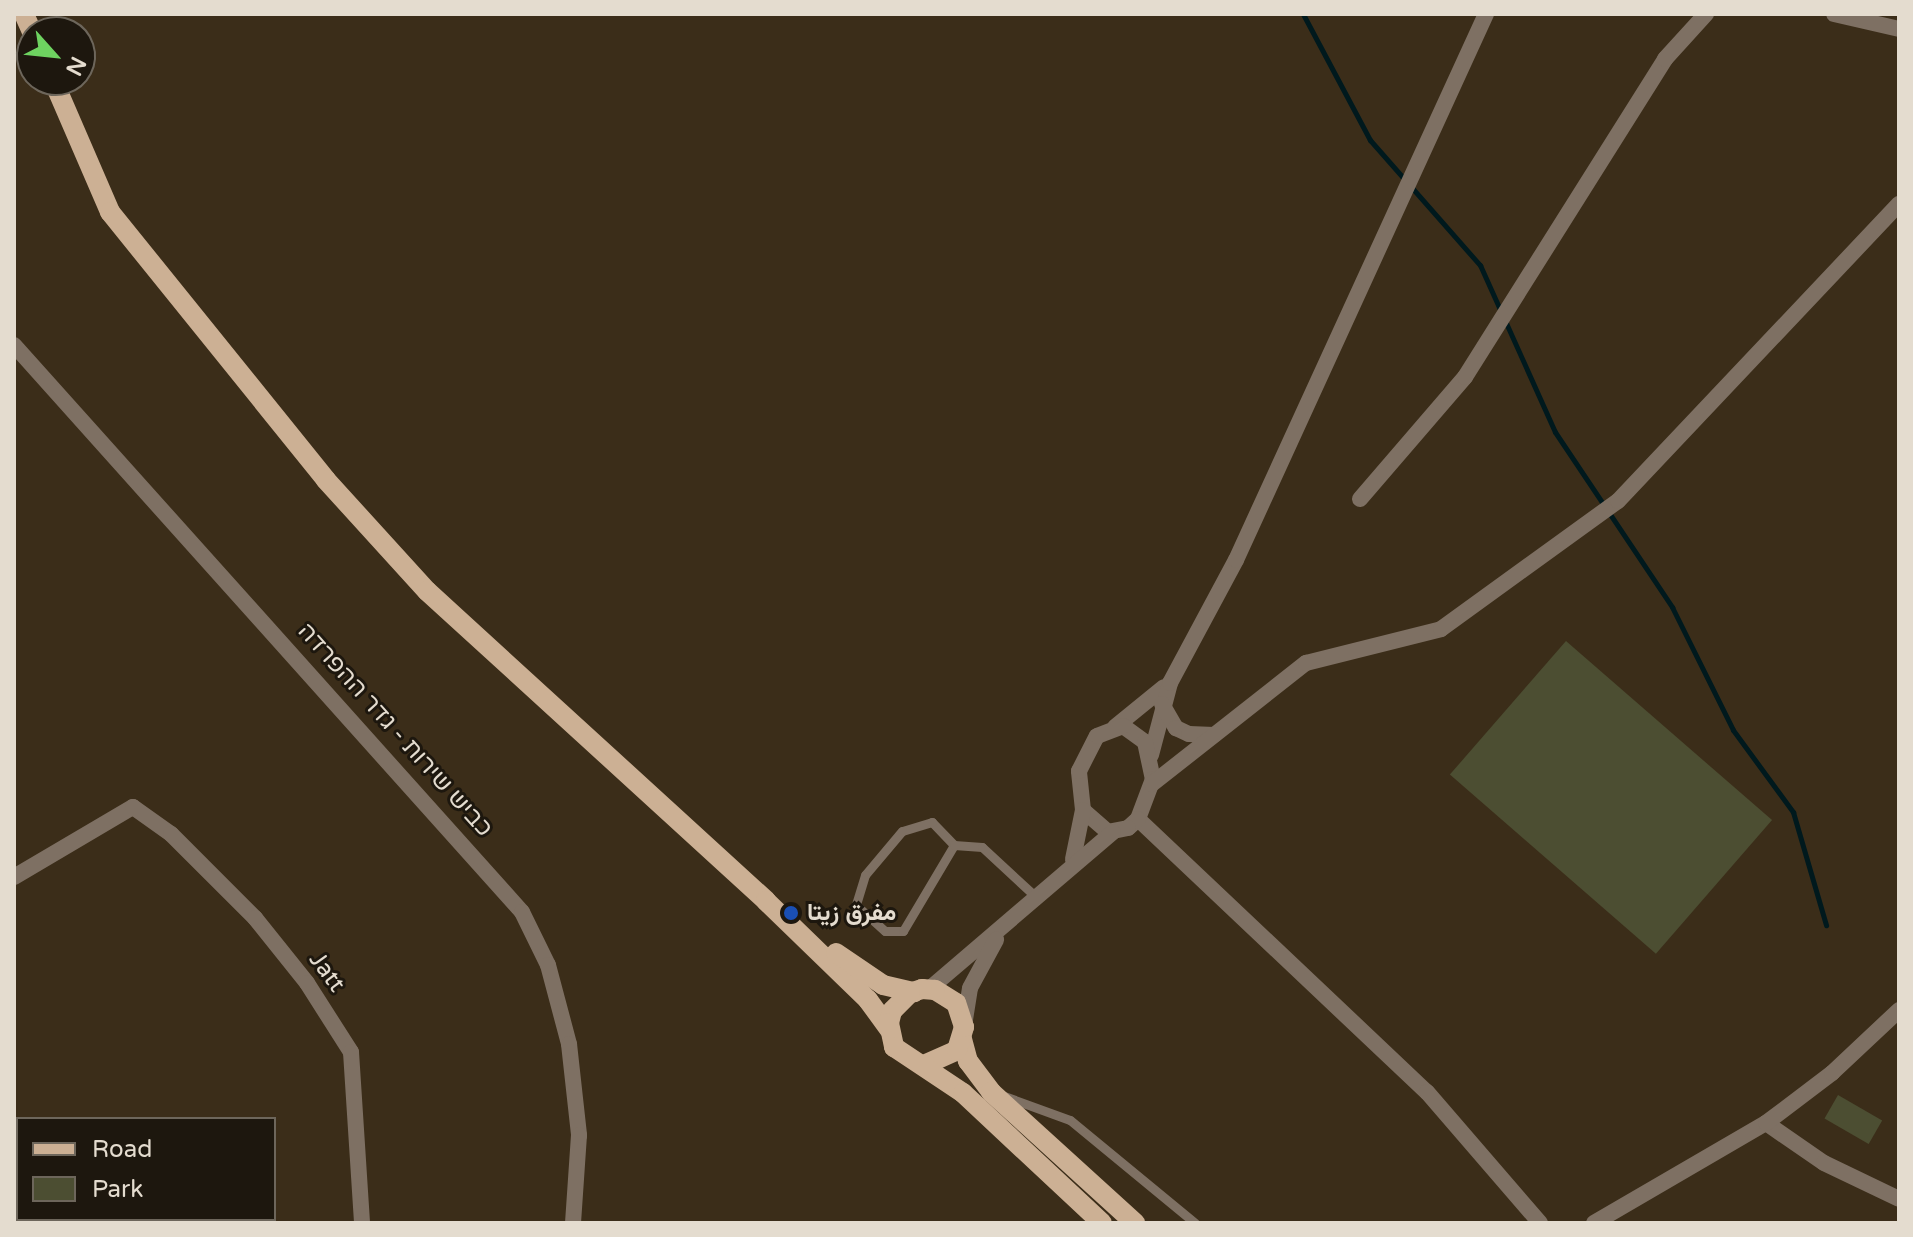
<!DOCTYPE html>
<html>
<head>
<meta charset="utf-8">
<style>
  body { margin:0 }
  #map { position:relative; width:1913px; height:1237px; overflow:hidden; background:#3b2d19; font-family:"Varela Round",Vazirmatn,"Noto Sans Hebrew",sans-serif }
  div>[style] { position:absolute }
  .green>* { inset:0; background:#4c4e32; transform-origin:0 0 }
  .stream>* { height:5px; margin:-2.5px; padding:0 2.5px; transform-origin:2.5px; border-radius:2.5px; background:#00191d }
  .service>* { height:9px; margin:-4.5px; padding:0 4.5px; transform-origin:4.5px; border-radius:4.5px; background:#7e7063 }
  .minor>* { height:16px; margin:-8px; padding:0 8px; transform-origin:8px; border-radius:8px; background:#7e7063 }
  .tertiary>* { height:16px; margin:-8px; padding:0 8px; transform-origin:8px; border-radius:8px; background:#7e7063 }
  .primary>* { height:20px; margin:-10px; padding:0 10px; transform-origin:10px; border-radius:10px; background:#ccb094 }
  .dots>* { width:22px; height:22px; translate:-50% -50%; box-sizing:border-box; border:4px solid #1d170e; border-radius:50% }
  span { translate:-50% -50%; white-space:nowrap; text-align:center; line-height:1.15; -webkit-text-stroke:6px #1d170e; paint-order:stroke }
  .street-label { font-size:24px; color:#e4dccf }
  .poi-label { font-size:24px; color:#e4dccf; font-weight:700 }
  .left { translate:0 -50%; text-align:left }
  .frame { position:absolute; inset:0; border:16px solid #e4dccf; pointer-events:none }
  .legend { position:absolute; left:16px; top:1117px; width:260px; height:104px; box-sizing:border-box; background:#1d170e; border:2px solid #6d665b; margin:0; padding:10px 14px; list-style:none; font-size:24px; color:#e4dccf }
  .legend li { display:flex; align-items:center; gap:16px; height:40px }
  .legend b { width:40px; border:2px solid #6d665b }
  .north { position:absolute; left:16px; top:16px; width:80px; height:80px; box-sizing:border-box; background:#1d170e; border:2px solid #6d665b; border-radius:50%; rotate:117deg; font-size:22px; font-weight:700; line-height:32px; text-align:center; color:#e4dccf }
  .north::after { content:''; display:block; margin:auto; width:28px; height:36px; background:#6ed360; clip-path:polygon(50% 0,100% 100%,50% 72%,0 100%) }
</style>
</head>
<body>
<div id="map">
  <div class="green">
    <i style="left:1566px;top:641px;width:273px;height:177px;rotate:41deg"></i>
    <i style="left:1838px;top:1095px;width:51px;height:27px;rotate:30deg"></i>
  </div>
  <div class="stream">
    <i style="left:1303px;top:14px;width:143px;rotate:62deg"></i>
    <i style="left:1370px;top:140px;width:167px;rotate:48.7deg"></i>
    <i style="left:1480px;top:265px;width:183px;rotate:65.8deg"></i>
    <i style="left:1555px;top:432px;width:211px;rotate:56.2deg"></i>
    <i style="left:1672px;top:607px;width:137px;rotate:63.6deg"></i>
    <i style="left:1733px;top:730px;width:102px;rotate:53.8deg"></i>
    <i style="left:1793px;top:812px;width:118px;rotate:73.7deg"></i>
  </div>
  <div class="service">
    <i style="left:954px;top:845px;width:32px;rotate:-134deg"></i>
    <i style="left:932px;top:822px;width:31px;rotate:163deg"></i>
    <i style="left:902px;top:831px;width:57px;rotate:130.1deg"></i>
    <i style="left:865px;top:875px;width:31px;rotate:107deg"></i>
    <i style="left:856px;top:905px;width:39px;rotate:42deg"></i>
    <i style="left:885px;top:931px;width:18px"></i>
    <i style="left:903px;top:931px;width:100px;rotate:-59.3deg"></i>
    <i style="left:954px;top:845px;width:28px;rotate:4deg"></i>
    <i style="left:982px;top:847px;width:72px;rotate:42.8deg"></i>
    <i style="left:1004px;top:1096px;width:70px;rotate:20deg"></i>
    <i style="left:1070px;top:1120px;width:162px;rotate:39.5deg"></i>
  </div>
  <div class="minor">
    <i style="left:1834px;top:14px;width:67px;rotate:13deg"></i>
    <i style="left:14px;top:345px;width:761px;rotate:48.14deg"></i>
    <i style="left:522px;top:912px;width:59px;rotate:63.9deg"></i>
    <i style="left:548px;top:965px;width:82px;rotate:75.1deg"></i>
    <i style="left:569px;top:1044px;width:92px;rotate:83.7deg"></i>
    <i style="left:579px;top:1135px;width:88px;rotate:93.9deg"></i>
    <i style="left:1360px;top:499px;width:161px;rotate:-49.3deg"></i>
    <i style="left:1465px;top:377px;width:376px;rotate:-57.8deg"></i>
    <i style="left:1665px;top:59px;width:61px;rotate:-47.7deg"></i>
    <i style="left:1115px;top:727px;width:63px;rotate:-39.2deg"></i>
    <i style="left:1151px;top:755px;width:74px;rotate:-75.2deg"></i>
    <i style="left:1170px;top:683px;width:140px;rotate:-61.8deg"></i>
    <i style="left:1236px;top:560px;width:601px;rotate:-65.4deg"></i>
    <i style="left:1138px;top:819px;width:398px;rotate:43.4deg"></i>
    <i style="left:1427px;top:1092px;width:173px;rotate:49.2deg"></i>
    <i style="left:1766px;top:1123px;width:70px;rotate:34.6deg"></i>
    <i style="left:1824px;top:1163px;width:83px;rotate:25.6deg"></i>
    <i style="left:1594px;top:1223px;width:199px;rotate:-30.2deg"></i>
    <i style="left:1766px;top:1123px;width:83px;rotate:-37.1deg"></i>
    <i style="left:1832px;top:1073px;width:92px;rotate:-43.2deg"></i>
  </div>
  <div class="tertiary">
    <i style="left:1162px;top:704px;width:28px;rotate:60deg"></i>
    <i style="left:1176px;top:728px;width:14px;rotate:25deg"></i>
    <i style="left:1189px;top:734px;width:25px;rotate:2deg"></i>
    <i style="left:1123px;top:726px;width:27px;rotate:36deg"></i>
    <i style="left:1145px;top:742px;width:38px;rotate:78deg"></i>
    <i style="left:1153px;top:779px;width:43px;rotate:110.6deg"></i>
    <i style="left:1138px;top:819px;width:13px;rotate:138deg"></i>
    <i style="left:1128px;top:828px;width:20px;rotate:169deg"></i>
    <i style="left:1108px;top:832px;width:33px;rotate:-139deg"></i>
    <i style="left:1083px;top:810px;width:39px;rotate:-96deg"></i>
    <i style="left:1079px;top:771px;width:39px;rotate:-63deg"></i>
    <i style="left:1097px;top:736px;width:28px;rotate:-21deg"></i>
    <i style="left:1152px;top:784px;width:196px;rotate:-38.2deg"></i>
    <i style="left:1306px;top:663px;width:139px;rotate:-14.1deg"></i>
    <i style="left:1441px;top:629px;width:218px;rotate:-35.9deg"></i>
    <i style="left:1618px;top:501px;width:409px;rotate:-46.6deg"></i>
    <i style="left:1073px;top:859px;width:50px;rotate:-78.5deg"></i>
    <i style="left:14px;top:877px;width:138px;rotate:-30.5deg"></i>
    <i style="left:133px;top:807px;width:47px;rotate:35.4deg"></i>
    <i style="left:171px;top:834px;width:119px;rotate:45deg"></i>
    <i style="left:255px;top:918px;width:83px;rotate:51.3deg"></i>
    <i style="left:307px;top:983px;width:82px;rotate:57.5deg"></i>
    <i style="left:351px;top:1052px;width:171px;rotate:86.3deg"></i>
    <i style="left:928px;top:990px;width:243px;rotate:-40.5deg"></i>
    <i style="left:964px;top:1026px;width:38px;rotate:-81deg"></i>
    <i style="left:970px;top:988px;width:55px;rotate:-61.6deg"></i>
  </div>
  <div class="primary">
    <i style="left:24px;top:14px;width:20px;rotate:66deg"></i>
    <i style="left:53px;top:80px;width:144px;rotate:66.6deg"></i>
    <i style="left:110px;top:212px;width:344px;rotate:51.1deg"></i>
    <i style="left:326px;top:480px;width:150px;rotate:47.7deg"></i>
    <i style="left:427px;top:591px;width:459px;rotate:42.4deg"></i>
    <i style="left:766px;top:901px;width:142px;rotate:44.1deg"></i>
    <i style="left:868px;top:1000px;width:36px;rotate:54deg"></i>
    <i style="left:836px;top:953px;width:57px;rotate:34.2deg"></i>
    <i style="left:883px;top:985px;width:32px;rotate:13deg"></i>
    <i style="left:962px;top:1039px;width:23px;rotate:75deg"></i>
    <i style="left:968px;top:1061px;width:39px;rotate:53deg"></i>
    <i style="left:991px;top:1092px;width:195px;rotate:42.3deg"></i>
    <i style="left:924px;top:1065px;width:36px;rotate:-24deg"></i>
    <i style="left:957px;top:1050px;width:24px;rotate:-73deg"></i>
    <i style="left:964px;top:1027px;width:25px;rotate:-108deg"></i>
    <i style="left:956px;top:1003px;width:25px;rotate:-148deg"></i>
    <i style="left:935px;top:990px;width:13px;rotate:-176deg"></i>
    <i style="left:922px;top:989px;width:13px;rotate:162deg"></i>
    <i style="left:910px;top:993px;width:25px;rotate:135deg"></i>
    <i style="left:892px;top:1011px;width:12px;rotate:104deg"></i>
    <i style="left:889px;top:1023px;width:25px;rotate:78deg"></i>
    <i style="left:894px;top:1047px;width:83px;rotate:33.7deg"></i>
    <i style="left:963px;top:1093px;width:190px;rotate:43.1deg"></i>
  </div>
  <div class="dots">
    <i style="left:791px;top:913px;background:#1a4fb4"></i>
  </div>
  <div class="street-label">
    <span style="left:395px;top:730px;rotate:48deg">כביש שירות - גדר ההפרדה</span>
    <span style="left:327px;top:972px;rotate:54deg">Jatt</span>
  </div>
  <div class="poi-label">
    <span class="left" style="left:807px;top:913px">مفرق زيتا</span>
  </div>
  <div class="frame"></div>
  <ul class="legend">
  <li><b style="height:10px;background:#ccb094"></b>Road</li>
  <li><b style="height:22px;background:#4c4e32"></b>Park</li>
  </ul>
  <div class="north">N</div>
</div>
</body>
</html>
